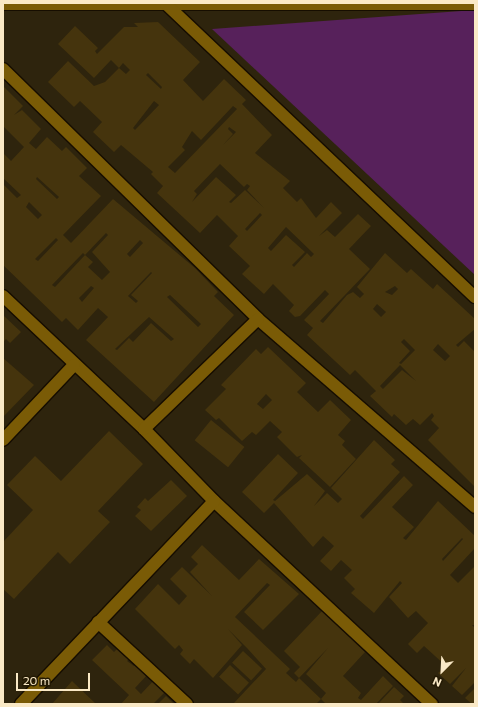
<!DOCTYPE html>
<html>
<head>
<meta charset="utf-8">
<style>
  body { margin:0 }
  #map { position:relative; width:478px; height:707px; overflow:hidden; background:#2e240d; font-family:Commissioner,sans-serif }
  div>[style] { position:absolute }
  .green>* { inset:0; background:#57215b }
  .building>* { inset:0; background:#45340d; transform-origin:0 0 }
  .roads { filter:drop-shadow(1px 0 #160d00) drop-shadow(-1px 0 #160d00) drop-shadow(0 1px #160d00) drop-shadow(0 -1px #160d00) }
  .minor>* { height:12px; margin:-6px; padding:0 6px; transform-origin:6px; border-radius:6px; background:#7a5b06 }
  span { translate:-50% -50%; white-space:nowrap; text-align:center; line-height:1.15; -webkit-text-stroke:3px #241a04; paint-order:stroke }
  .frame { position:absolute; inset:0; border:4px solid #fae9c6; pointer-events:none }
  .north { position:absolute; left:422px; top:651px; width:40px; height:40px; -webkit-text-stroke:3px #241a04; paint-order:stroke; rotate:204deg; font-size:11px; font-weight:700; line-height:16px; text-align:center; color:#fae9c6 }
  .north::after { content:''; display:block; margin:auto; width:14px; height:18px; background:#fae9c6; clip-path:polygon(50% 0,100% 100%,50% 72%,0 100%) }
  .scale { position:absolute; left:16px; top:673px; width:74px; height:18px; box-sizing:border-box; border:2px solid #fae9c6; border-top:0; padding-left:5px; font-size:12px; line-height:14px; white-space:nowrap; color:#fae9c6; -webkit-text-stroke:3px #241a04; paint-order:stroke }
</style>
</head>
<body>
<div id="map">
  <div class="green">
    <i style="clip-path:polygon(475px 10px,475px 275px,212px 29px)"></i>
  </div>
  <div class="building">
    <i style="clip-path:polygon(evenodd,158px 22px,200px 62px,183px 80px,203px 101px,224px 79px,246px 100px,242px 104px,272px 135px,255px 153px,290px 181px,283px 188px,297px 202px,301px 198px,316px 218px,331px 202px,342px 213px,319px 236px,327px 230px,335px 237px,358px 214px,371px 226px,349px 249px,370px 269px,320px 321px,323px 323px,347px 295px,353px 292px,360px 298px,364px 294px,357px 287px,385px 253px,407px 273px,411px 269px,433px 289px,437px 284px,475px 319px,475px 329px,456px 345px,458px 347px,464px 341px,475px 352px,475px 487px,428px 440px,439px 428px,431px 420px,434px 416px,432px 413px,420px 425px,413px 419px,406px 425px,394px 414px,392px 417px,370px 396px,376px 391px,355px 370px,350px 375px,307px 335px,313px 328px,304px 320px,329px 294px,325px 290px,300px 316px,295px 317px,289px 311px,294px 305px,273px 284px,264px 294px,242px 274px,250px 266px,229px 246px,238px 236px,217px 215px,200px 233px,157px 193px,163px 186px,151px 174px,153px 172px,121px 145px,114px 152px,93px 132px,102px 122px,80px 101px,74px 107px,48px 82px,68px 61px,94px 86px,105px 82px,119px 68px,111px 60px,94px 78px,58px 44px,75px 26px,98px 48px,95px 51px,97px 54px,124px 27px,138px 27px,134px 23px,158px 22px,123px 63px,130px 70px,126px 74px,119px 68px,123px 63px,158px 22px,148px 73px,162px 87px,161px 89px,146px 75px,148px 73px,158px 22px,154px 101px,159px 105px,135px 130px,133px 128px,154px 101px,158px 22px,233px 106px,237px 109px,175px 173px,168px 167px,185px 150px,182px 147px,192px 131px,201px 140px,233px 106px,158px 22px,229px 127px,236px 132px,223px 145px,233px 134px,228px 129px,229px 127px,158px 22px,220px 164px,244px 187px,247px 184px,250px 186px,247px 190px,264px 208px,245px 190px,231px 203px,229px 202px,236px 195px,216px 177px,192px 202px,197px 194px,194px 191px,220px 164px,158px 22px,260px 213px,262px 215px,247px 231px,245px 229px,260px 213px,158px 22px,286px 227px,314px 254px,311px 257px,307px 253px,294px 267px,292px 265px,305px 252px,286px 235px,271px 251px,268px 248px,286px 227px,158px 22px,395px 286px,398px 289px,392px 295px,385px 292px,395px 286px,158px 22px,377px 304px,386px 312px,381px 317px,373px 309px,377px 304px,158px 22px,404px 339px,415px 350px,401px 364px,399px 363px,410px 351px,401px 342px,404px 339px,158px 22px,438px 344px,450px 356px,445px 361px,433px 350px,438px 344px,158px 22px,400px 365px,416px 381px,402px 370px,383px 389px,380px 386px,400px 365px)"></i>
    <i style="clip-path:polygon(evenodd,3px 86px,23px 106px,14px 115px,22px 110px,41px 129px,29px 143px,36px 149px,47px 137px,62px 151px,66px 147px,87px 168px,79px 176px,101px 196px,63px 235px,71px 243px,113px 199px,195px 268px,218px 292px,214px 296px,234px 315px,154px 402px,86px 340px,108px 317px,98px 308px,78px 330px,66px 318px,62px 322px,3px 265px,3px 184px,17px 198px,21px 195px,3px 178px,3px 153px,11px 161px,24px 147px,3px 126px,3px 86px,37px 177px,59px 197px,57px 199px,36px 179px,37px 177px,3px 86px,29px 202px,42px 215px,38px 219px,26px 207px,29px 202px,3px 86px,106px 233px,108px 235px,92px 252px,110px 272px,102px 280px,88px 267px,93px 262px,85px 255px,55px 287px,52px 285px,83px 253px,85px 255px,106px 233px,3px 86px,56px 238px,58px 240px,38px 261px,35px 259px,56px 238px,3px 86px,140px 240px,143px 243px,130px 257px,127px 254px,140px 240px,3px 86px,151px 272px,152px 273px,131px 295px,138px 301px,136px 303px,128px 296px,151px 272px,3px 86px,91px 286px,94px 288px,82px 302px,79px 298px,91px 286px,3px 86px,170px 295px,201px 324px,198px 327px,167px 297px,170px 295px,3px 86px,149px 317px,174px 339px,171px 341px,151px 323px,133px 342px,129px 338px,117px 350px,115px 349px,149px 317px)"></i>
    <i style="clip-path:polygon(3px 315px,21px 332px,10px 343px,6px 339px,3px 342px)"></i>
    <i style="clip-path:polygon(evenodd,268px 347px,306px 383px,297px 392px,318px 412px,330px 400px,351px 420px,338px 435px,345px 441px,342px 445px,356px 459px,330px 487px,299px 458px,302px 455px,297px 457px,277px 437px,282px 432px,270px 421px,256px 435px,252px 432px,242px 441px,219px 418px,216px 420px,205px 410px,226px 389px,221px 385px,256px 349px,261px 354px,268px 347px,266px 394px,272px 400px,263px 409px,257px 404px,266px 394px)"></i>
    <i style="clip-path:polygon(3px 358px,34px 385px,3px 417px)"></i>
    <i style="left:211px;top:420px;width:43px;height:26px;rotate:39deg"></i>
    <i style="clip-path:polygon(109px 431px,143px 464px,98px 511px,110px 522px,70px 564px,58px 552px,14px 599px,3px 589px,3px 542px,33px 510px,7px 485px,35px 456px,61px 481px)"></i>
    <i style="clip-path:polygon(evenodd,374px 440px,395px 460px,391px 464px,400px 472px,360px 516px,363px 519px,404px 476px,413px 485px,392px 507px,414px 527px,403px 538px,406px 540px,438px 501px,475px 536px,475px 548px,450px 575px,458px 583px,475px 566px,475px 625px,472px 625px,475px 628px,475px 682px,462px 695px,452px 686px,466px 668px,450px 684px,438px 673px,446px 666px,424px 646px,417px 653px,408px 644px,428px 623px,416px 611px,408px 618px,389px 597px,402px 583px,400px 581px,374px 613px,351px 593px,355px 589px,344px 578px,352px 570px,341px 560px,331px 571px,320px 561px,334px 546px,323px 536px,313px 547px,274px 503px,264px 513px,242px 492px,278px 454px,298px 473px,273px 500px,275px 501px,307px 474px,325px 491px,314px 506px,327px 493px,338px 503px,342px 499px,331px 488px,374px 440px,462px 538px,463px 539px,443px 561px,442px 559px,462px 538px)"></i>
    <i style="clip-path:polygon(171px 480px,187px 496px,151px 531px,135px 516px,141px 510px,137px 507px,145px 498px,148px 501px)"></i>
    <i style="clip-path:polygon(202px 545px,239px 580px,259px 559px,299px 594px,263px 630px,244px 612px,270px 585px,267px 583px,235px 617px,290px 669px,286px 673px,296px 682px,299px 678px,321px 699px,316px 704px,233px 704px,266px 669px,247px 648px,228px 629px,242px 645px,213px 678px,194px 659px,190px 664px,180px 654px,183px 650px,179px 645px,175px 649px,135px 609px,158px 584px,179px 605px,187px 596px,170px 579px,182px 567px,212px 596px,190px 572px,198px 564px,191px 557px)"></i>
    <i style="clip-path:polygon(322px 611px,365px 652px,343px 676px,361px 693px,358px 698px,361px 700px,383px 676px,393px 686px,376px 704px,326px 704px,321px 699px,326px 693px,306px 674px,328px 648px,299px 678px,294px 673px,300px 667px,284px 651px)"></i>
    <i style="clip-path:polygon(107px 645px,114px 652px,120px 646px,131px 657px,127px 661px,134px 666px,137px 662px,149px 673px,135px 688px,141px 694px,155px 679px,167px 690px,153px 704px,121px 704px,129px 695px,92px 660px)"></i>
    <i style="left:243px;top:651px;width:26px;height:16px;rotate:43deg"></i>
    <i style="left:230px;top:665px;width:26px;height:16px;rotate:43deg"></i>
    <i style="clip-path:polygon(72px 681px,73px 682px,96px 704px,52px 704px)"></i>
    <i style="clip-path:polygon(394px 687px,404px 696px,400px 700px,404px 704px,378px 704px)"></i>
    <i style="clip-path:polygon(475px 688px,475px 704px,472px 704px,465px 698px)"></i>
    <i style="clip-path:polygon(166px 696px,174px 704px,158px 704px)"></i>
  </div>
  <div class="roads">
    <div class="minor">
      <i style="left:3px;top:4px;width:472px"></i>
      <i style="left:166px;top:4px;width:426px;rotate:43.5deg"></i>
      <i style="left:3px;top:69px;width:357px;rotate:44.4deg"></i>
      <i style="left:258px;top:319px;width:287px;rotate:40.9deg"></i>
      <i style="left:3px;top:296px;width:194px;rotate:43.3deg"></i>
      <i style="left:144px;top:429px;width:100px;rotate:45.8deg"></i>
      <i style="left:214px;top:501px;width:298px;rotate:43deg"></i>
      <i style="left:144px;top:429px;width:158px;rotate:-44deg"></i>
      <i style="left:3px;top:440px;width:103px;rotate:-46.6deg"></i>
      <i style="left:98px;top:622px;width:121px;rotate:42.7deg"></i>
      <i style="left:21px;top:704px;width:280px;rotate:-46.4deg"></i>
    </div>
  </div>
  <div class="frame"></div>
  <div class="north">N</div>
  <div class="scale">20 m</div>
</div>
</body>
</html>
